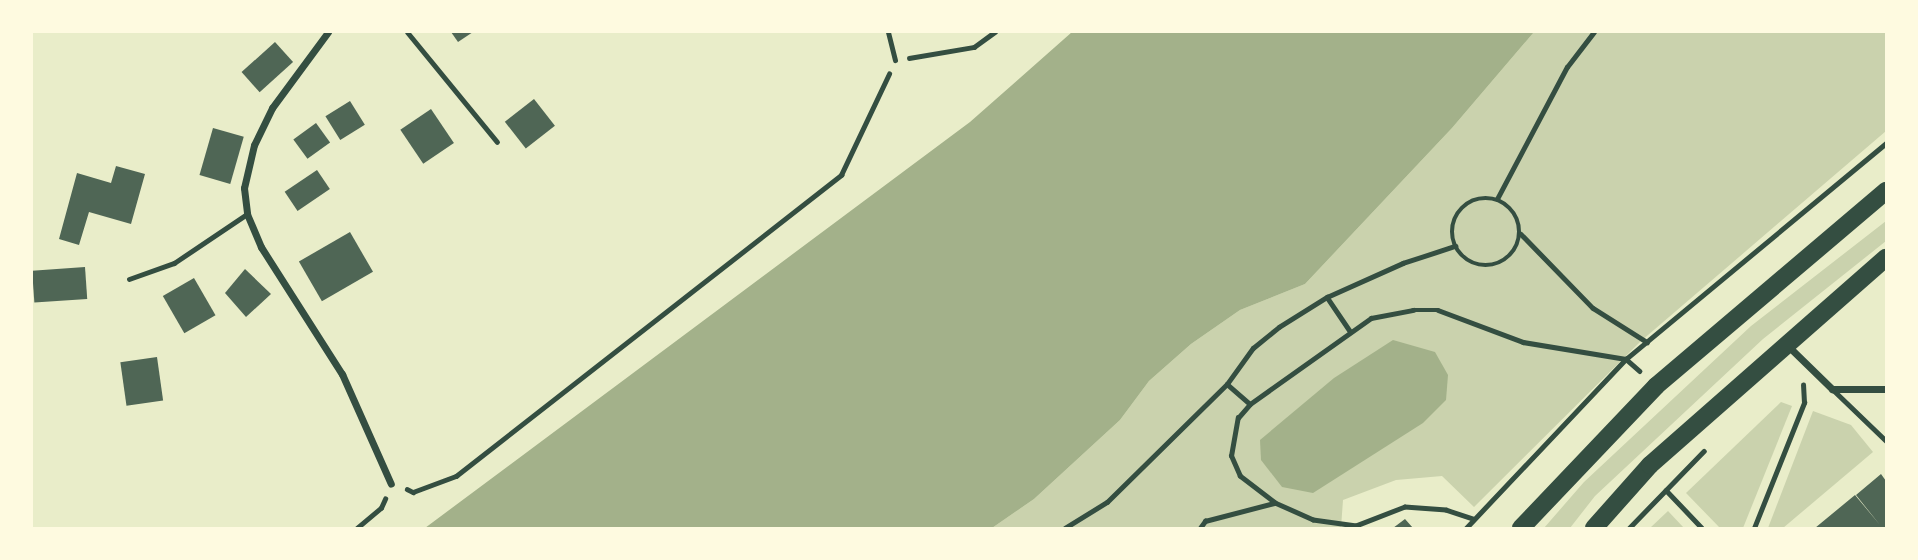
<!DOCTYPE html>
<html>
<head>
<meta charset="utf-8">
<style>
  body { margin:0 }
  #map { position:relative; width:1918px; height:560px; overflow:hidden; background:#e9edc9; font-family:"Noto Serif",serif }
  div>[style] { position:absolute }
  .green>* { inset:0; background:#cad2ad }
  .water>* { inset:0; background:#a3b18a }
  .building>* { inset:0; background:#4f6655; transform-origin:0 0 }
  .path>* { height:4.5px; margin:-2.25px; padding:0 2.25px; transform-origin:2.25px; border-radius:2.25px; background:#344e41 }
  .path>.ring { margin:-2.25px; padding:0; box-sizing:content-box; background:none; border:4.5px solid #344e41; border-radius:50% }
  .service>* { height:5px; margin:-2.5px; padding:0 2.5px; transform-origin:2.5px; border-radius:2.5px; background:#344e41 }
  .minor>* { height:7px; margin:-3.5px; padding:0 3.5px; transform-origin:3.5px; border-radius:3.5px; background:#344e41 }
  .primary>* { height:18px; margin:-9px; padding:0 9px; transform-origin:9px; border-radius:9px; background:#344e41 }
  span { translate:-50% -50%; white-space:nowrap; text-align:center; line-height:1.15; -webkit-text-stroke:7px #fefae0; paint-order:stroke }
  .frame { position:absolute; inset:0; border:33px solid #fefae0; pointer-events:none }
</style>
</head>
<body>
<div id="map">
  <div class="green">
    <i style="clip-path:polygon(1534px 32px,1886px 32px,1886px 131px,1641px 341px,1474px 507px,1442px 476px,1396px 480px,1343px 500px,1341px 528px,992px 528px,1034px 499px,1120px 420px,1149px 381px,1191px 344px,1240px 310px,1305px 284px,1452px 128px)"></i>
    <i style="clip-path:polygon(1886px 221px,1886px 241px,1763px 339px,1595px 496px,1570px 528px,1544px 528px,1584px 482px,1751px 326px)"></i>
    <i style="clip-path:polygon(1781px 402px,1792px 406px,1743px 528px,1720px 528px,1686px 493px)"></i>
    <i style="clip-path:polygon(1813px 411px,1851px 425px,1873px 452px,1783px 528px,1768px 528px)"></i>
    <i style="clip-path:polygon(1668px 511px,1684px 528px,1650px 528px)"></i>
  </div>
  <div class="water">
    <i style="clip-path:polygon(1072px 32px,1534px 32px,1452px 128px,1305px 284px,1240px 310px,1191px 344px,1149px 381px,1120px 420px,1034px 499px,992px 528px,425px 528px,970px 122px)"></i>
    <i style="clip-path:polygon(1393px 340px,1435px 352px,1448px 375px,1446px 400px,1423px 423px,1313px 493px,1282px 487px,1261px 460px,1260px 440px,1334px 378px)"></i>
  </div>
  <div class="building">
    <i style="clip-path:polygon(451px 32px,473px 32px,458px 42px)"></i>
    <i style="left:275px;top:42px;width:27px;height:45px;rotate:48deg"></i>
    <i style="left:534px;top:99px;width:34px;height:37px;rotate:52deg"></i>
    <i style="left:350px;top:101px;width:28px;height:29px;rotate:58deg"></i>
    <i style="left:431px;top:109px;width:41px;height:37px;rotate:56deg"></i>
    <i style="left:316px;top:123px;width:24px;height:28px;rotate:54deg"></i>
    <i style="left:213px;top:128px;width:32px;height:49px;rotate:16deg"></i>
    <i style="clip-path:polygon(116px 166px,145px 174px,131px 224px,89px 212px,79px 245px,59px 239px,77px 173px,111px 183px)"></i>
    <i style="left:317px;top:170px;width:23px;height:39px;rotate:56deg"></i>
    <i style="left:350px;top:232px;width:46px;height:59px;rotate:60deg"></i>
    <i style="left:85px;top:267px;width:32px;height:53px;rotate:86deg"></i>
    <i style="clip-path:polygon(245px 269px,271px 294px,246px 317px,225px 293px)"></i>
    <i style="left:194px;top:278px;width:43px;height:36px;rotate:60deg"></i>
    <i style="left:157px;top:357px;width:44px;height:37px;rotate:82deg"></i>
    <i style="clip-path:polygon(1881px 474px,1886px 481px,1886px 528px,1815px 528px,1855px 495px,1880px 525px,1856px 495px)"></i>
    <i style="clip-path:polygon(1405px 519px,1413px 528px,1387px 528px,1393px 528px)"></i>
  </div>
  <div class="path">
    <i style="left:909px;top:58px;width:66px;rotate:-9.6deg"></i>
    <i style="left:974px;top:47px;width:26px;rotate:-36deg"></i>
    <i class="ring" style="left:1452px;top:198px;width:63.5px;height:63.5px"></i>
    <i style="left:1497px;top:199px;width:149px;rotate:-62.1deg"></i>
    <i style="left:1567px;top:67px;width:44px;rotate:-52.4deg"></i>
    <i style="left:1521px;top:234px;width:103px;rotate:45.8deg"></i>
    <i style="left:1593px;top:308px;width:64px;rotate:32.2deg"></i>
    <i style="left:1327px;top:297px;width:41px;rotate:55.9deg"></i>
    <i style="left:1227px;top:384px;width:30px;rotate:41deg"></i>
    <i style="left:407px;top:489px;width:7px;rotate:27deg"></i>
    <i style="left:413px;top:492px;width:46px;rotate:-20.4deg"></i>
    <i style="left:456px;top:476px;width:489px;rotate:-38deg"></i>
    <i style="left:841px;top:175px;width:112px;rotate:-64.6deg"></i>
    <i style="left:1666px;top:490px;width:52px;rotate:46.5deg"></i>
    <i style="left:1473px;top:519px;width:28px;rotate:-162deg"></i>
    <i style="left:1446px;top:510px;width:41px;rotate:-175.8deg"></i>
    <i style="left:1405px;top:507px;width:53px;rotate:158.8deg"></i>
    <i style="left:1356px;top:526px;width:43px;rotate:-172.1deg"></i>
    <i style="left:1313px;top:520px;width:42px;rotate:-155.9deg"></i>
    <i style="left:1275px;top:503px;width:44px;rotate:-142.4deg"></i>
    <i style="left:1240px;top:476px;width:22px;rotate:-114deg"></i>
    <i style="left:1231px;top:456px;width:39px;rotate:-80deg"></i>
    <i style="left:1238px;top:418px;width:18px;rotate:-49deg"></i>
    <i style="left:1250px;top:404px;width:148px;rotate:-35.4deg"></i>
    <i style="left:1371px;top:318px;width:43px;rotate:-10.8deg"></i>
    <i style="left:1413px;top:310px;width:25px"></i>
    <i style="left:1438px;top:310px;width:91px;rotate:20.6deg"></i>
    <i style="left:1523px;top:342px;width:104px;rotate:9.4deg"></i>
    <i style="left:1626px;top:359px;width:18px;rotate:41deg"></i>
    <i style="left:357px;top:528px;width:31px;rotate:-40deg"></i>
    <i style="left:381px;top:508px;width:10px;rotate:-66deg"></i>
    <i style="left:1065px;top:528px;width:49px;rotate:-31.8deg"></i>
    <i style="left:1107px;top:502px;width:168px;rotate:-44.5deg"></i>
    <i style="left:1227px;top:384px;width:44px;rotate:-54.2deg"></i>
    <i style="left:1253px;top:348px;width:33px;rotate:-39deg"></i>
    <i style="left:1279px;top:327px;width:57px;rotate:-32deg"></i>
    <i style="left:1327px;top:297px;width:83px;rotate:-24.1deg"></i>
    <i style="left:1403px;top:263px;width:55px;rotate:-18.1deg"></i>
    <i style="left:1200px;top:528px;width:9px;rotate:-54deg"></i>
    <i style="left:1205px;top:521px;width:71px;rotate:-14.6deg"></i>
    <i style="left:1466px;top:528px;width:233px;rotate:-46.6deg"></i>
    <i style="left:1626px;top:359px;width:338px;rotate:-39.7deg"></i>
    <i style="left:1629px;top:528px;width:107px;rotate:-45.8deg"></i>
    <i style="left:1754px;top:528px;width:135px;rotate:-68.2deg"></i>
    <i style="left:1804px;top:403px;width:18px;rotate:-93deg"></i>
  </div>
  <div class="service">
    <i style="left:407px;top:32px;width:142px;rotate:50.7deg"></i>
    <i style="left:888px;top:32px;width:29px;rotate:76deg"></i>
    <i style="left:129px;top:279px;width:48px;rotate:-19.6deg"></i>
    <i style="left:174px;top:263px;width:88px;rotate:-33.9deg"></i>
    <i style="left:1832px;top:389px;width:75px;rotate:43.9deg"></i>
  </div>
  <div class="minor">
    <i style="left:328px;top:32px;width:94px;rotate:126.4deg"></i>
    <i style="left:272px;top:108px;width:41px;rotate:115.9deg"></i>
    <i style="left:254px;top:145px;width:44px;rotate:103.1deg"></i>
    <i style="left:244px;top:188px;width:26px;rotate:83deg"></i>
    <i style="left:247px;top:214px;width:36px;rotate:67deg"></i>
    <i style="left:261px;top:247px;width:151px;rotate:57.5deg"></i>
    <i style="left:342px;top:374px;width:120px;rotate:66deg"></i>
    <i style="left:1788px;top:346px;width:62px;rotate:44.3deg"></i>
    <i style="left:1832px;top:389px;width:54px"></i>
  </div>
  <div class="primary">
    <i style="left:1521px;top:528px;width:196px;rotate:-46.4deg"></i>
    <i style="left:1656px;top:386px;width:302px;rotate:-40.3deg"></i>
    <i style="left:1594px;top:528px;width:84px;rotate:-48.4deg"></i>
    <i style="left:1650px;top:465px;width:314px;rotate:-41.3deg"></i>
  </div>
  <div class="frame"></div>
</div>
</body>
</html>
